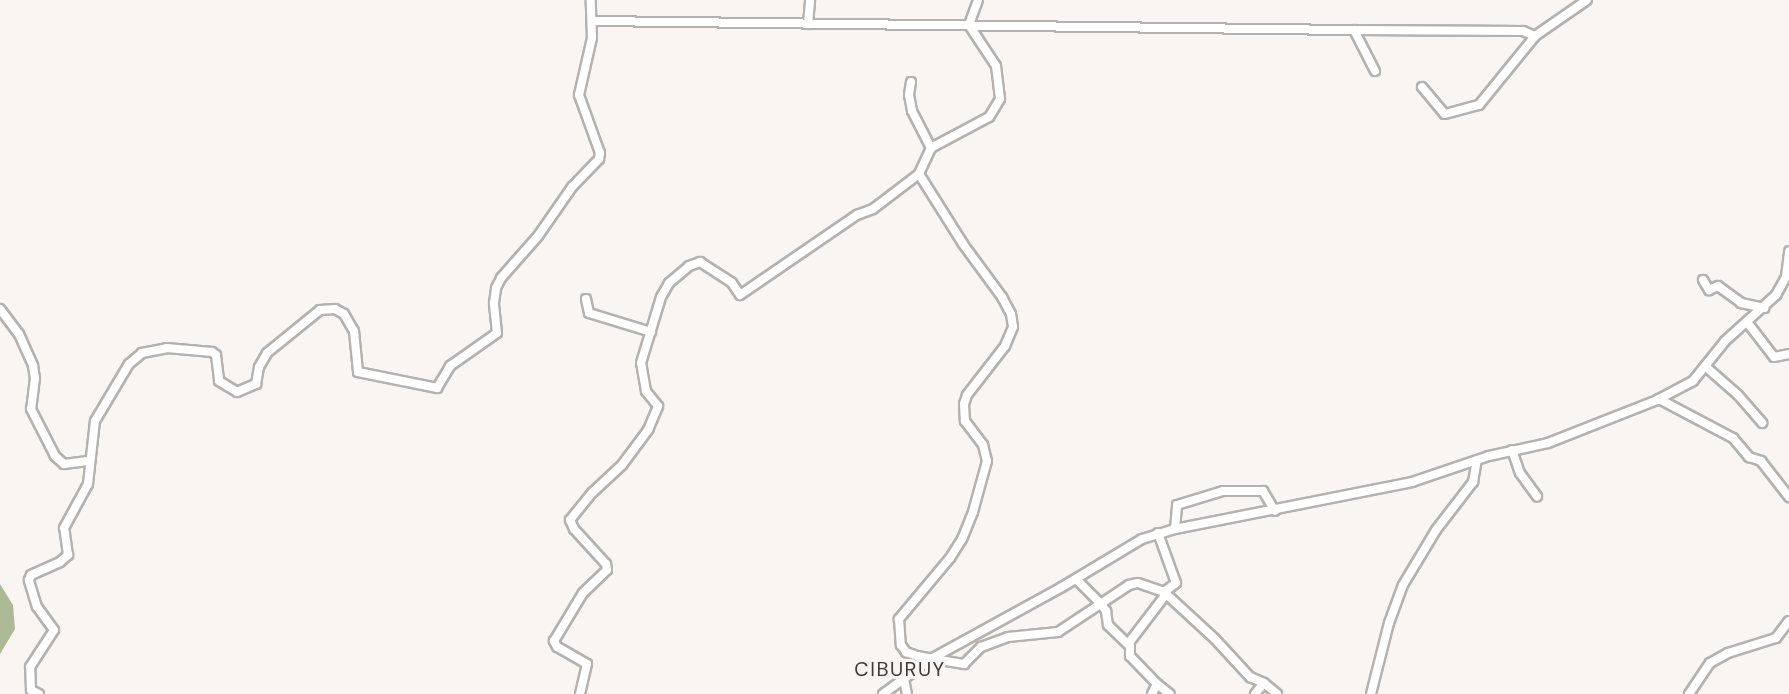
<!DOCTYPE html>
<html>
<head>
<meta charset="utf-8">
<style>
  body { margin:0 }
  #map { position:relative; width:1789px; height:694px; overflow:hidden; background:#f8f5f3; font-family:"DM Sans",sans-serif }
  div>[style] { position:absolute }
  .forest>* { inset:0; background:#abba95 }
  .roads { filter:drop-shadow(2px 0 #b4b2b0) drop-shadow(-2px 0 #b4b2b0) drop-shadow(0 2px #b4b2b0) drop-shadow(0 -2px #b4b2b0) }
  .minor>* { height:8px; margin:-4px; padding:0 4px; transform-origin:4px; border-radius:4px; background:#fff }
  span { translate:-50% -50%; white-space:nowrap; text-align:center; line-height:1.15; -webkit-text-stroke:6px #f8f5f3; paint-order:stroke }
  .quarter-label { font-size:20px; color:#3d3b39; letter-spacing:1.5px }
</style>
</head>
<body>
<div id="map">
  <div class="forest">
    <i style="clip-path:polygon(0 584px,13px 605px,15px 629px,0 654px)"></i>
  </div>
  <div class="roads">
    <div class="minor">
      <i style="left:978px;top:0;width:27px;rotate:110deg"></i>
      <i style="left:969px;top:25px;width:49px;rotate:56.6deg"></i>
      <i style="left:996px;top:66px;width:33px;rotate:83deg"></i>
      <i style="left:1000px;top:99px;width:21px;rotate:121deg"></i>
      <i style="left:989px;top:117px;width:66px;rotate:151.9deg"></i>
      <i style="left:931px;top:148px;width:29px;rotate:115deg"></i>
      <i style="left:919px;top:174px;width:83px;rotate:57.8deg"></i>
      <i style="left:963px;top:244px;width:66px;rotate:53.7deg"></i>
      <i style="left:1002px;top:297px;width:19px;rotate:62deg"></i>
      <i style="left:1011px;top:314px;width:13px;rotate:81deg"></i>
      <i style="left:1013px;top:327px;width:21px;rotate:113deg"></i>
      <i style="left:1005px;top:346px;width:62px;rotate:127.8deg"></i>
      <i style="left:967px;top:395px;width:9px;rotate:108deg"></i>
      <i style="left:964px;top:404px;width:17px;rotate:87deg"></i>
      <i style="left:965px;top:421px;width:30px;rotate:53deg"></i>
      <i style="left:983px;top:445px;width:16px;rotate:76deg"></i>
      <i style="left:987px;top:461px;width:53px;rotate:105.4deg"></i>
      <i style="left:973px;top:512px;width:29px;rotate:112deg"></i>
      <i style="left:962px;top:539px;width:22px;rotate:122deg"></i>
      <i style="left:950px;top:558px;width:80px;rotate:129.9deg"></i>
      <i style="left:899px;top:619px;width:26px;rotate:86deg"></i>
      <i style="left:901px;top:645px;width:9px;rotate:54deg"></i>
      <i style="left:906px;top:652px;width:12px;rotate:20deg"></i>
      <i style="left:917px;top:656px;width:48px;rotate:9.7deg"></i>
      <i style="left:964px;top:664px;width:24px;rotate:-45deg"></i>
      <i style="left:981px;top:647px;width:29px;rotate:-20deg"></i>
      <i style="left:1008px;top:637px;width:50px;rotate:-5.7deg"></i>
      <i style="left:1058px;top:632px;width:85px;rotate:-33.5deg"></i>
      <i style="left:1129px;top:585px;width:9px;rotate:-13deg"></i>
      <i style="left:1138px;top:583px;width:28px;rotate:19deg"></i>
      <i style="left:592px;top:21px;width:762px;rotate:0.68deg"></i>
      <i style="left:1354px;top:30px;width:46px;rotate:62.9deg"></i>
      <i style="left:808px;top:24px;width:24px;rotate:-85deg"></i>
      <i style="left:1354px;top:30px;width:169px;rotate:0.3deg"></i>
      <i style="left:1523px;top:31px;width:13px;rotate:23deg"></i>
      <i style="left:911px;top:82px;width:13px;rotate:99deg"></i>
      <i style="left:909px;top:95px;width:16px;rotate:79deg"></i>
      <i style="left:912px;top:111px;width:42px;rotate:62.8deg"></i>
      <i style="left:1422px;top:87px;width:35px;rotate:50deg"></i>
      <i style="left:1445px;top:114px;width:35px;rotate:-15deg"></i>
      <i style="left:1479px;top:105px;width:89px;rotate:-50.9deg"></i>
      <i style="left:1535px;top:36px;width:63px;rotate:-34.7deg"></i>
      <i style="left:1703px;top:280px;width:12px;rotate:59deg"></i>
      <i style="left:1709px;top:290px;width:10px;rotate:-24deg"></i>
      <i style="left:1718px;top:286px;width:29px;rotate:36deg"></i>
      <i style="left:1741px;top:303px;width:24px;rotate:12deg"></i>
      <i style="left:586px;top:299px;width:14px;rotate:78deg"></i>
      <i style="left:589px;top:313px;width:65px;rotate:17deg"></i>
      <i style="left:0;top:309px;width:31px;rotate:53deg"></i>
      <i style="left:19px;top:334px;width:35px;rotate:66deg"></i>
      <i style="left:33px;top:366px;width:12px;rotate:81deg"></i>
      <i style="left:35px;top:378px;width:31px;rotate:97deg"></i>
      <i style="left:31px;top:409px;width:53px;rotate:62.9deg"></i>
      <i style="left:55px;top:456px;width:12px;rotate:42deg"></i>
      <i style="left:64px;top:464px;width:26px;rotate:-7deg"></i>
      <i style="left:1747px;top:322px;width:44px;rotate:52.4deg"></i>
      <i style="left:1774px;top:357px;width:15px;rotate:-11deg"></i>
      <i style="left:1705px;top:366px;width:44px;rotate:41.3deg"></i>
      <i style="left:1738px;top:395px;width:37px;rotate:49deg"></i>
      <i style="left:1659px;top:399px;width:84px;rotate:27.8deg"></i>
      <i style="left:1733px;top:438px;width:25px;rotate:50deg"></i>
      <i style="left:1749px;top:457px;width:13px;rotate:18deg"></i>
      <i style="left:1761px;top:461px;width:46px;rotate:52.1deg"></i>
      <i style="left:1512px;top:450px;width:24px;rotate:71deg"></i>
      <i style="left:1520px;top:473px;width:29px;rotate:54deg"></i>
      <i style="left:1175px;top:529px;width:24px;rotate:-85deg"></i>
      <i style="left:1177px;top:505px;width:48px;rotate:-16.9deg"></i>
      <i style="left:1223px;top:491px;width:40px"></i>
      <i style="left:1263px;top:491px;width:23px;rotate:59deg"></i>
      <i style="left:1158px;top:533px;width:53px;rotate:70.2deg"></i>
      <i style="left:1176px;top:583px;width:15px;rotate:143deg"></i>
      <i style="left:1164px;top:592px;width:69px;rotate:42.7deg"></i>
      <i style="left:1215px;top:639px;width:52px;rotate:47.4deg"></i>
      <i style="left:1250px;top:677px;width:15px;rotate:23deg"></i>
      <i style="left:1264px;top:683px;width:17px;rotate:40deg"></i>
      <i style="left:1076px;top:579px;width:35px;rotate:45deg"></i>
      <i style="left:1101px;top:604px;width:9px;rotate:54deg"></i>
      <i style="left:1106px;top:611px;width:14px;rotate:82deg"></i>
      <i style="left:1108px;top:625px;width:30px;rotate:44deg"></i>
      <i style="left:1130px;top:646px;width:10px;rotate:90deg"></i>
      <i style="left:1130px;top:656px;width:39px;rotate:46deg"></i>
      <i style="left:1157px;top:684px;width:11px;rotate:117deg"></i>
      <i style="left:1128px;top:644px;width:64px;rotate:-52.6deg"></i>
      <i style="left:904px;top:679px;width:15px;rotate:79deg"></i>
      <i style="left:1157px;top:684px;width:16px;rotate:38deg"></i>
      <i style="left:39px;top:694px;width:9px;rotate:-153deg"></i>
      <i style="left:31px;top:690px;width:23px;rotate:-92deg"></i>
      <i style="left:30px;top:667px;width:44px;rotate:-57deg"></i>
      <i style="left:54px;top:630px;width:29px;rotate:-126deg"></i>
      <i style="left:37px;top:607px;width:28px;rotate:-107deg"></i>
      <i style="left:29px;top:580px;width:5px;rotate:-68deg"></i>
      <i style="left:31px;top:575px;width:32px;rotate:-24deg"></i>
      <i style="left:60px;top:562px;width:11px;rotate:-41deg"></i>
      <i style="left:68px;top:555px;width:27px;rotate:-98deg"></i>
      <i style="left:64px;top:528px;width:50px;rotate:-61.4deg"></i>
      <i style="left:88px;top:484px;width:63px;rotate:-83.7deg"></i>
      <i style="left:95px;top:421px;width:66px;rotate:-59.2deg"></i>
      <i style="left:129px;top:364px;width:17px;rotate:-40deg"></i>
      <i style="left:142px;top:353px;width:25px;rotate:-11deg"></i>
      <i style="left:167px;top:348px;width:45px;rotate:5.1deg"></i>
      <i style="left:212px;top:352px;width:5px;rotate:37deg"></i>
      <i style="left:216px;top:355px;width:26px;rotate:83deg"></i>
      <i style="left:219px;top:381px;width:21px;rotate:31deg"></i>
      <i style="left:237px;top:392px;width:21px;rotate:-23deg"></i>
      <i style="left:256px;top:384px;width:17px;rotate:-80deg"></i>
      <i style="left:259px;top:367px;width:16px;rotate:-60deg"></i>
      <i style="left:267px;top:353px;width:68px;rotate:-39.1deg"></i>
      <i style="left:320px;top:310px;width:15px;rotate:-4deg"></i>
      <i style="left:335px;top:309px;width:10px;rotate:29deg"></i>
      <i style="left:344px;top:314px;width:20px;rotate:60deg"></i>
      <i style="left:354px;top:331px;width:41px;rotate:84.4deg"></i>
      <i style="left:358px;top:372px;width:81px;rotate:11.4deg"></i>
      <i style="left:437px;top:388px;width:26px;rotate:-59deg"></i>
      <i style="left:450px;top:366px;width:57px;rotate:-35.1deg"></i>
      <i style="left:497px;top:333px;width:30px;rotate:-96deg"></i>
      <i style="left:494px;top:303px;width:15px;rotate:-82deg"></i>
      <i style="left:496px;top:288px;width:11px;rotate:-63deg"></i>
      <i style="left:501px;top:278px;width:56px;rotate:-48.6deg"></i>
      <i style="left:538px;top:236px;width:60px;rotate:-55.2deg"></i>
      <i style="left:572px;top:187px;width:39px;rotate:-46deg"></i>
      <i style="left:599px;top:159px;width:6px;rotate:-81deg"></i>
      <i style="left:600px;top:153px;width:62px;rotate:-109.9deg"></i>
      <i style="left:579px;top:95px;width:58px;rotate:-77.2deg"></i>
      <i style="left:592px;top:38px;width:38px;rotate:-92deg"></i>
      <i style="left:580px;top:694px;width:31px;rotate:-77deg"></i>
      <i style="left:587px;top:664px;width:34px;rotate:-150deg"></i>
      <i style="left:557px;top:647px;width:7px;rotate:-117deg"></i>
      <i style="left:554px;top:641px;width:56px;rotate:-58.9deg"></i>
      <i style="left:583px;top:593px;width:33px;rotate:-44deg"></i>
      <i style="left:607px;top:570px;width:6px;rotate:-99deg"></i>
      <i style="left:606px;top:564px;width:47px;rotate:-132.4deg"></i>
      <i style="left:574px;top:529px;width:10px;rotate:-114deg"></i>
      <i style="left:570px;top:520px;width:36px;rotate:-51deg"></i>
      <i style="left:593px;top:492px;width:40px;rotate:-43deg"></i>
      <i style="left:622px;top:465px;width:44px;rotate:-53.4deg"></i>
      <i style="left:648px;top:430px;width:26px;rotate:-67deg"></i>
      <i style="left:658px;top:406px;width:19px;rotate:-129deg"></i>
      <i style="left:646px;top:391px;width:28px;rotate:-100deg"></i>
      <i style="left:641px;top:363px;width:69px;rotate:-73.1deg"></i>
      <i style="left:661px;top:297px;width:16px;rotate:-60deg"></i>
      <i style="left:669px;top:283px;width:26px;rotate:-40deg"></i>
      <i style="left:689px;top:266px;width:12px;rotate:-20deg"></i>
      <i style="left:700px;top:262px;width:38px;rotate:33deg"></i>
      <i style="left:732px;top:283px;width:14px;rotate:56deg"></i>
      <i style="left:740px;top:295px;width:142px;rotate:-34.4deg"></i>
      <i style="left:857px;top:215px;width:17px;rotate:-21deg"></i>
      <i style="left:873px;top:209px;width:58px;rotate:-37.3deg"></i>
      <i style="left:883px;top:694px;width:59px;rotate:-36.1deg"></i>
      <i style="left:931px;top:659px;width:149px;rotate:-28.8deg"></i>
      <i style="left:1062px;top:587px;width:93px;rotate:-31deg"></i>
      <i style="left:1142px;top:539px;width:34px;rotate:-17deg"></i>
      <i style="left:1175px;top:529px;width:242px;rotate:-11.2deg"></i>
      <i style="left:1412px;top:482px;width:81px;rotate:-18.7deg"></i>
      <i style="left:1489px;top:456px;width:60px;rotate:-12.4deg"></i>
      <i style="left:1548px;top:443px;width:117px;rotate:-21.5deg"></i>
      <i style="left:1657px;top:400px;width:41px;rotate:-27.8deg"></i>
      <i style="left:1693px;top:381px;width:51px;rotate:-51.3deg"></i>
      <i style="left:1725px;top:341px;width:69px;rotate:-42deg"></i>
      <i style="left:1776px;top:295px;width:21px;rotate:-61deg"></i>
      <i style="left:1786px;top:277px;width:26px;rotate:-83deg"></i>
      <i style="left:1255px;top:694px;width:14px;rotate:-51deg"></i>
      <i style="left:1371px;top:694px;width:73px;rotate:-75.8deg"></i>
      <i style="left:1389px;top:623px;width:40px;rotate:-69.8deg"></i>
      <i style="left:1403px;top:585px;width:64px;rotate:-59deg"></i>
      <i style="left:1436px;top:530px;width:61px;rotate:-52.4deg"></i>
      <i style="left:1473px;top:482px;width:22px;rotate:-80deg"></i>
      <i style="left:1689px;top:694px;width:37px;rotate:-56deg"></i>
      <i style="left:1710px;top:663px;width:21px;rotate:-29deg"></i>
      <i style="left:1728px;top:653px;width:50px;rotate:-17.4deg"></i>
      <i style="left:1776px;top:638px;width:21px;rotate:-53deg"></i>
    </div>
  </div>
  <div class="quarter-label">
    <span style="left:900px;top:669px">CIBURUY</span>
  </div>
</div>
</body>
</html>
